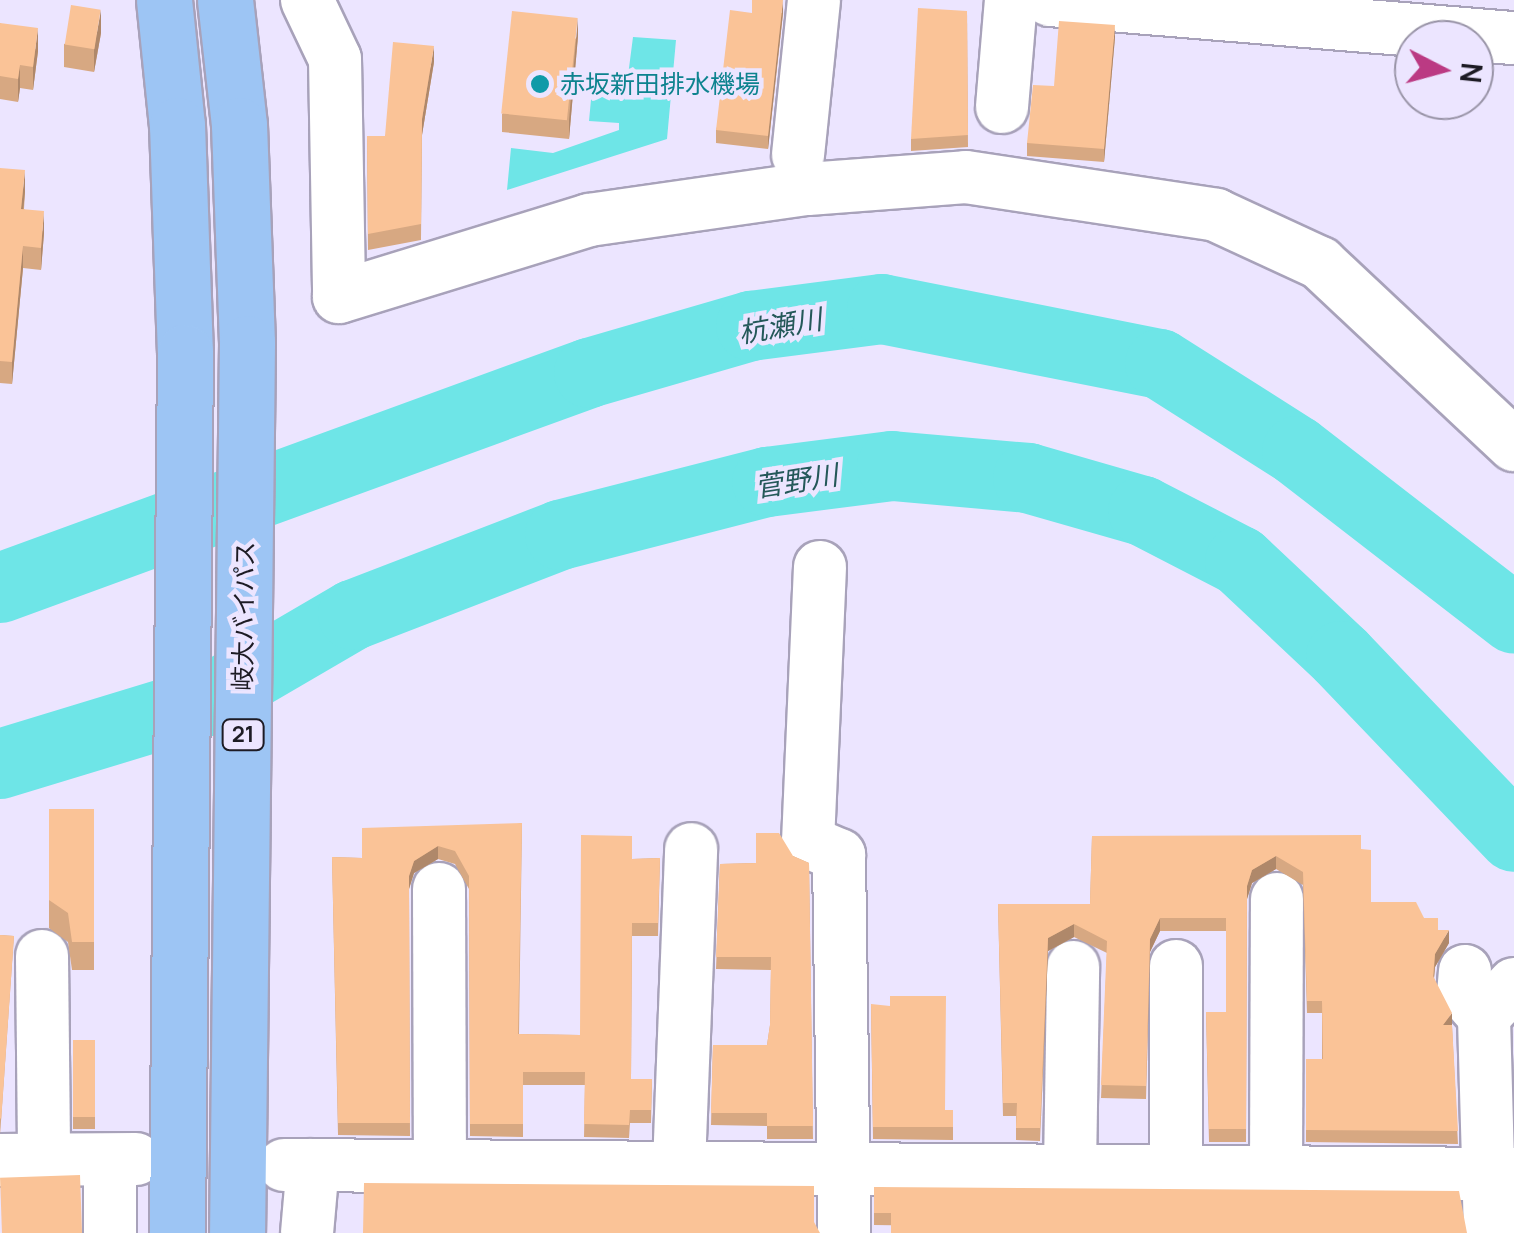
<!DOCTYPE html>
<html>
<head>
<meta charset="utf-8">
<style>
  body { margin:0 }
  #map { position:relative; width:1514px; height:1233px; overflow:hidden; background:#ece5ff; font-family:Manrope,"Noto Sans JP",sans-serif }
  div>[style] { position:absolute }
  .water>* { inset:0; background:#6ee5e7 }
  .river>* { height:70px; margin:-35px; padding:0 35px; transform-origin:35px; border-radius:35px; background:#6ee5e7 }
  .roads { filter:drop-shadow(2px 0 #a8a2ba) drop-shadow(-2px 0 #a8a2ba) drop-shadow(0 2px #a8a2ba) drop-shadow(0 -2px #a8a2ba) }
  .minor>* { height:52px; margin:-26px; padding:0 26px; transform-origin:26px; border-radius:26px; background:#fff }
  .highway>* { height:55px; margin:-27.5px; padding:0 27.5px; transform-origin:27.5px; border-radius:27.5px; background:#9dc5f4 }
  .wall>* { inset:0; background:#d7a882; transform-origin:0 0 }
  .shaded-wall>* { inset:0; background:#af886a }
  .building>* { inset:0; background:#fac397; transform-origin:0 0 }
  .dots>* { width:28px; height:28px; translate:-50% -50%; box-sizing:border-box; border:5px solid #ece5ff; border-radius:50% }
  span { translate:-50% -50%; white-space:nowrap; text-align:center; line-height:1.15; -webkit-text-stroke:9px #ece5ff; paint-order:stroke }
  .shield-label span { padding:2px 8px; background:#ece5ff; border:2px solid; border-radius:8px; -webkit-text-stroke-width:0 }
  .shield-label { font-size:22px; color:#1d1b24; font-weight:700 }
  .culture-label { font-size:25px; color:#0d838f }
  .left { translate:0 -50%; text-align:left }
  .street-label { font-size:25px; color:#1d1b24 }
  .water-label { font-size:28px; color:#245859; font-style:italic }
  .north { position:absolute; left:1394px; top:20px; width:100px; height:100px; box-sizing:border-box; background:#ece5ff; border:2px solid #9994a7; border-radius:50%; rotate:96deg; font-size:28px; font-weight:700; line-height:40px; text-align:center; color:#1d1b24 }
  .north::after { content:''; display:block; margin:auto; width:35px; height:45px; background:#bb3a83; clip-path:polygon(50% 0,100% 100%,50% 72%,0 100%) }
</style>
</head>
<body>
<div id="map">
  <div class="water">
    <i style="clip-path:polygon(633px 37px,676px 40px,667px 139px,507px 190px,511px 148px,553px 153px,619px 130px,619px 123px,589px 121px,592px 89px,626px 91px)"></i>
  </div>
  <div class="river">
    <i style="left:0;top:588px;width:627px;rotate:-20.05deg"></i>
    <i style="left:589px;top:373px;width:169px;rotate:-16.2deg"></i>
    <i style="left:751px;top:326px;width:132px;rotate:-7.4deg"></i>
    <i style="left:882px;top:309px;width:283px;rotate:11.2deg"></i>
    <i style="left:1160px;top:364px;width:162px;rotate:32.4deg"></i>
    <i style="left:1297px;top:451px;width:274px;rotate:37.7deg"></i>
    <i style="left:0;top:764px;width:213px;rotate:-16.9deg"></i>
    <i style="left:204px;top:702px;width:173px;rotate:-30.3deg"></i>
    <i style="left:353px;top:615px;width:222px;rotate:-21.1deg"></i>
    <i style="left:560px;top:535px;width:214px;rotate:-14.4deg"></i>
    <i style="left:767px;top:482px;width:126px;rotate:-7.3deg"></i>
    <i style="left:892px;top:466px;width:137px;rotate:5deg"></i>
    <i style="left:1028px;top:478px;width:120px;rotate:16deg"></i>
    <i style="left:1143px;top:511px;width:109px;rotate:27.3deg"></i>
    <i style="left:1240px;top:561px;width:139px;rotate:43.2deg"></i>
    <i style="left:1341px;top:656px;width:250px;rotate:46.3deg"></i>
  </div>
  <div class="roads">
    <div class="minor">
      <i style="left:307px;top:0;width:65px;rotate:64.6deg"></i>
      <i style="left:335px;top:59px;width:238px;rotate:89deg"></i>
      <i style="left:339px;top:297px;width:262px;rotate:-17.1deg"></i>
      <i style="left:589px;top:220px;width:221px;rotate:-8.1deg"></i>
      <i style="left:808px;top:189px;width:158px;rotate:-4.3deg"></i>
      <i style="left:966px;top:177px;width:253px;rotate:8.6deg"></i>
      <i style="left:1216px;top:215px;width:115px;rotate:24.8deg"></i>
      <i style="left:1320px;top:263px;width:266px;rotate:43.2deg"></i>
      <i style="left:1050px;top:0;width:466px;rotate:4.7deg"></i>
      <i style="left:1002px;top:107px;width:107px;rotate:-85.2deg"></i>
      <i style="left:798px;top:155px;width:156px;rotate:-84.1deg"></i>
      <i style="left:820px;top:567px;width:275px;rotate:92.5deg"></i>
      <i style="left:808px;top:842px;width:34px;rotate:23deg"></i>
      <i style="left:839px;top:855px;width:378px;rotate:89.2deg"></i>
      <i style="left:439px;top:889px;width:276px;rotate:89.8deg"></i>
      <i style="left:42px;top:956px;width:204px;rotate:89.4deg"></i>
      <i style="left:1176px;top:966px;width:204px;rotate:90deg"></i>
      <i style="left:1465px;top:971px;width:21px;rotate:95deg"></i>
      <i style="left:1463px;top:992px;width:32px;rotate:49deg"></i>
      <i style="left:0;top:1160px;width:136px;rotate:-0.4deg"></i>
      <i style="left:284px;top:1165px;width:1230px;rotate:0.42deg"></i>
      <i style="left:679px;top:1166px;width:317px;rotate:-87.8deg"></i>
      <i style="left:1070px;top:1169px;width:202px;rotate:-89.1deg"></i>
      <i style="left:1276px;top:1172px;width:273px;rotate:-89.8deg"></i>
      <i style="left:110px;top:1233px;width:73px;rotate:-90deg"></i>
      <i style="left:307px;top:1233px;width:68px;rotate:-85deg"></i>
      <i style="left:1490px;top:1233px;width:217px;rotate:-91.6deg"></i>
      <i style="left:1484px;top:1016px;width:44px;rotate:-46.8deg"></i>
    </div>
    <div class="highway">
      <i style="left:164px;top:0;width:126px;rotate:84.1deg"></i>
      <i style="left:177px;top:125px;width:227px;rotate:88deg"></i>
      <i style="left:185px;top:352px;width:881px;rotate:90.52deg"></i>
      <i style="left:225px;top:0;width:126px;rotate:83.6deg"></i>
      <i style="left:239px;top:125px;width:218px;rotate:87.9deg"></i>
      <i style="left:247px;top:343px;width:890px;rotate:90.64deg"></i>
    </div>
  </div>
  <div class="wall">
    <i style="clip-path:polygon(967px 11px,968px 147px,911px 151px,911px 139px)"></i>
    <i style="clip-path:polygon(752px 13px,783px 13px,768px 149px,716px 143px,716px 130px)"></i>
    <i style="clip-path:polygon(0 23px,38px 51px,33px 90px,20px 88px,18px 102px,0 99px)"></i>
    <i style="clip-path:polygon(101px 33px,94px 72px,64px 67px,64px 44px)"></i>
    <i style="clip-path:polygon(578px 36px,569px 139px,502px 132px,502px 114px)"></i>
    <i style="clip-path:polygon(1115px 37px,1104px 162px,1027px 156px,1027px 143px)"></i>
    <i style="clip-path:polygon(434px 62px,422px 135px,421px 240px,368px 250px,367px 136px,385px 136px)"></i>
    <i style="clip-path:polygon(0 168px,25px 192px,24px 209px,44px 233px,41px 270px,23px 268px,12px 384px,0 383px)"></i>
    <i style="clip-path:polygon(49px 809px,94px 809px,94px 970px,72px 970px,68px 942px,49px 928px)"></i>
    <i style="clip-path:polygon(522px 823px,519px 1034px,580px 1035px,632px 859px,660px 858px,658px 936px,632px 936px,631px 1079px,652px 1079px,651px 1123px,630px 1123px,629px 1138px,584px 1137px,585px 1085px,523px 1085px,523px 1137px,470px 1136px,469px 889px,455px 864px,438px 859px,414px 873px,409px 889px,410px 1136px,338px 1135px,332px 857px,362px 858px)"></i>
    <i style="clip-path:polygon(1092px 836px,1361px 849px,1371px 902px,1424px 918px,1438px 930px,1449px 943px,1435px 967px,1434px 978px,1452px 1026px,1458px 1144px,1306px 1142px,1306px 1059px,1322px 1059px,1322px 1013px,1307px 1013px,1303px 885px,1276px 869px,1252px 883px,1247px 899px,1246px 1142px,1209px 1142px,1206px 1012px,1226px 1012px,1226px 931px,1160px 931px,1150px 952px,1146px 1099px,1101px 1098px,1107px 953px,1074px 937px,1048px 951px,1040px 1141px,1016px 1140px,1016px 1116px,1003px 1116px,998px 904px,1090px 904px)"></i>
    <i style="clip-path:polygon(793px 856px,809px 863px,813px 1139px,767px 1139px,767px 1126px,711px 1125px,713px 1045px,767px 1045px,770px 1025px,771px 970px,716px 969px,720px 864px,756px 863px)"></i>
    <i style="left:0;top:935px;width:14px;height:197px;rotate:4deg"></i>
    <i style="clip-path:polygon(871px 1004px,945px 1110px,953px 1110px,953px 1140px,873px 1139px)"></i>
    <i style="left:73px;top:1040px;width:22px;height:89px"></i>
    <i style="clip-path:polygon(874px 1187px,1467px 1233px,874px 1225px)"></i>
  </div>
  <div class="shaded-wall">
    <i style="clip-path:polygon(783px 0,783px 13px,768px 149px,768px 136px)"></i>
    <i style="clip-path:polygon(101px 10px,101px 33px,94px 72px,94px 49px)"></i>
    <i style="clip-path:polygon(578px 18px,578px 36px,569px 139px,569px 120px)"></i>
    <i style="clip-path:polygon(1115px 25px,1115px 37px,1104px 162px,1104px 149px)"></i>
    <i style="clip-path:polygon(38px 28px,38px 51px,33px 90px,33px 67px)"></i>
    <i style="clip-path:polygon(434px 46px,434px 62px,422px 135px,421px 240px,422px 119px)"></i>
    <i style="clip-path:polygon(20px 65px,20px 88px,18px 102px,18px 79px)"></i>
    <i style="clip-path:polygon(25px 170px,25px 192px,21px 231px,21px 209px)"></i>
    <i style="clip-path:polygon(44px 211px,44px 233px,41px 270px,41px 248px)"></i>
    <i style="clip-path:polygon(23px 246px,23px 268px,12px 384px,12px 362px)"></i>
    <i style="clip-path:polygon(438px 846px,438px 859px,414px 873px,409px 889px,409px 876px,414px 861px)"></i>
    <i style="clip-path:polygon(1276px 856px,1276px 869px,1252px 883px,1247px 899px,1246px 1142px,1247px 886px,1252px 870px)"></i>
    <i style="clip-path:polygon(1160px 918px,1160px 931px,1150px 952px,1146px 1099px,1150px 939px)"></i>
    <i style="clip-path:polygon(1074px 924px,1074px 937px,1048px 951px,1040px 1141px,1048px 938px)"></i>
    <i style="clip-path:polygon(1449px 930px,1449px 943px,1435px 967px,1433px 989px,1435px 954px)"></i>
    <i style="clip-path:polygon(1452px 1013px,1452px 1026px,1443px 1025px)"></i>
  </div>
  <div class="building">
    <i style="clip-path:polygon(752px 0,783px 0,768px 136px,716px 130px,730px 10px,752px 13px)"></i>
    <i style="left:71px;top:5px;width:30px;height:40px;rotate:9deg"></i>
    <i style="clip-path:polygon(918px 8px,967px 11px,968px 135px,911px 139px)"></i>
    <i style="left:512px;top:11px;width:66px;height:103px;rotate:6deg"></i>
    <i style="clip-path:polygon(1059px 21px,1115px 25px,1104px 149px,1027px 143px,1033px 85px,1054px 86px)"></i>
    <i style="clip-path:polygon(0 23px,38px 28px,33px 67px,20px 65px,18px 79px,0 76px)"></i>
    <i style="clip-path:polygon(393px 42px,434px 46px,422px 119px,421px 224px,368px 234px,367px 136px,385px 136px)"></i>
    <i style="clip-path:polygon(0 168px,25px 170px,21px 209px,44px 211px,41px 248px,23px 246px,12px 362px,0 361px)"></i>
    <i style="clip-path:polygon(49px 809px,94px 809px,94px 942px,72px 942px,68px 913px,49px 900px)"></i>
    <i style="clip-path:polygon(522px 823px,518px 1034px,580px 1035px,581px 835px,632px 836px,632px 859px,660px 858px,658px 923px,632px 923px,631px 1079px,652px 1079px,651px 1110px,630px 1110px,629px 1125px,584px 1124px,585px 1072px,523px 1072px,523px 1124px,470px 1124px,469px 876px,455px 851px,438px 846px,414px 861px,409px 876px,410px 1123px,338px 1123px,332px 857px,362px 858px,362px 828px)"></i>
    <i style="clip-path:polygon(756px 833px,779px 833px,793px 856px,809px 863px,813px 1126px,767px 1126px,767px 1113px,711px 1113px,713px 1045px,767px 1045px,770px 1025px,771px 957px,716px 957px,720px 864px,756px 863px)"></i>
    <i style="clip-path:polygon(1361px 835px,1361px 849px,1371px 850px,1371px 902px,1416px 902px,1424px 918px,1438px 918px,1438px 930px,1449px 930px,1435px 954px,1433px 976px,1452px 1013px,1443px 1025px,1452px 1025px,1458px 1131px,1306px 1130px,1306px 1059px,1323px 1059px,1322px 1001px,1307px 1001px,1303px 872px,1276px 856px,1252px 870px,1247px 886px,1246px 1129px,1209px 1129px,1206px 1012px,1226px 1012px,1226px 918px,1160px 918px,1150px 939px,1146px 1086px,1101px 1085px,1107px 941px,1074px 924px,1048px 938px,1040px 1128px,1016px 1128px,1017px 1103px,1003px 1103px,998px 904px,1090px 904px,1092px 836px)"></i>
    <i style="left:0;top:935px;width:14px;height:183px;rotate:4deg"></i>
    <i style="clip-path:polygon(890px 996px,946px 996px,945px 1110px,953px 1110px,953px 1127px,873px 1127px,871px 1004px,890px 1006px)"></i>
    <i style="left:73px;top:1040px;width:22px;height:77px"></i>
    <i style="left:80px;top:1175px;width:58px;height:80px;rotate:88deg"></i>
    <i style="clip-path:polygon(364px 1183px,814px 1186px,814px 1222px,820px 1233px,363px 1233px)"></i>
    <i style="clip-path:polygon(874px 1187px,1459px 1191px,1467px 1233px,891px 1233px,891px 1213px,874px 1213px)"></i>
  </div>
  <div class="dots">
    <i style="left:540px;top:84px;background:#0f9aa8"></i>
  </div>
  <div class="shield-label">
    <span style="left:243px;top:735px">21</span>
  </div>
  <div class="culture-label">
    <span class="left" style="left:560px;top:84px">赤坂新田排水機場</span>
  </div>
  <div class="street-label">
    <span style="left:244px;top:616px;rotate:-89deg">岐大バイパス</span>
  </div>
  <div class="water-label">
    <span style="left:780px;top:325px;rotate:-10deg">杭瀬川</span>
    <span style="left:796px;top:480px;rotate:-9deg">菅野川</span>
  </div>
  <div class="north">N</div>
</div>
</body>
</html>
